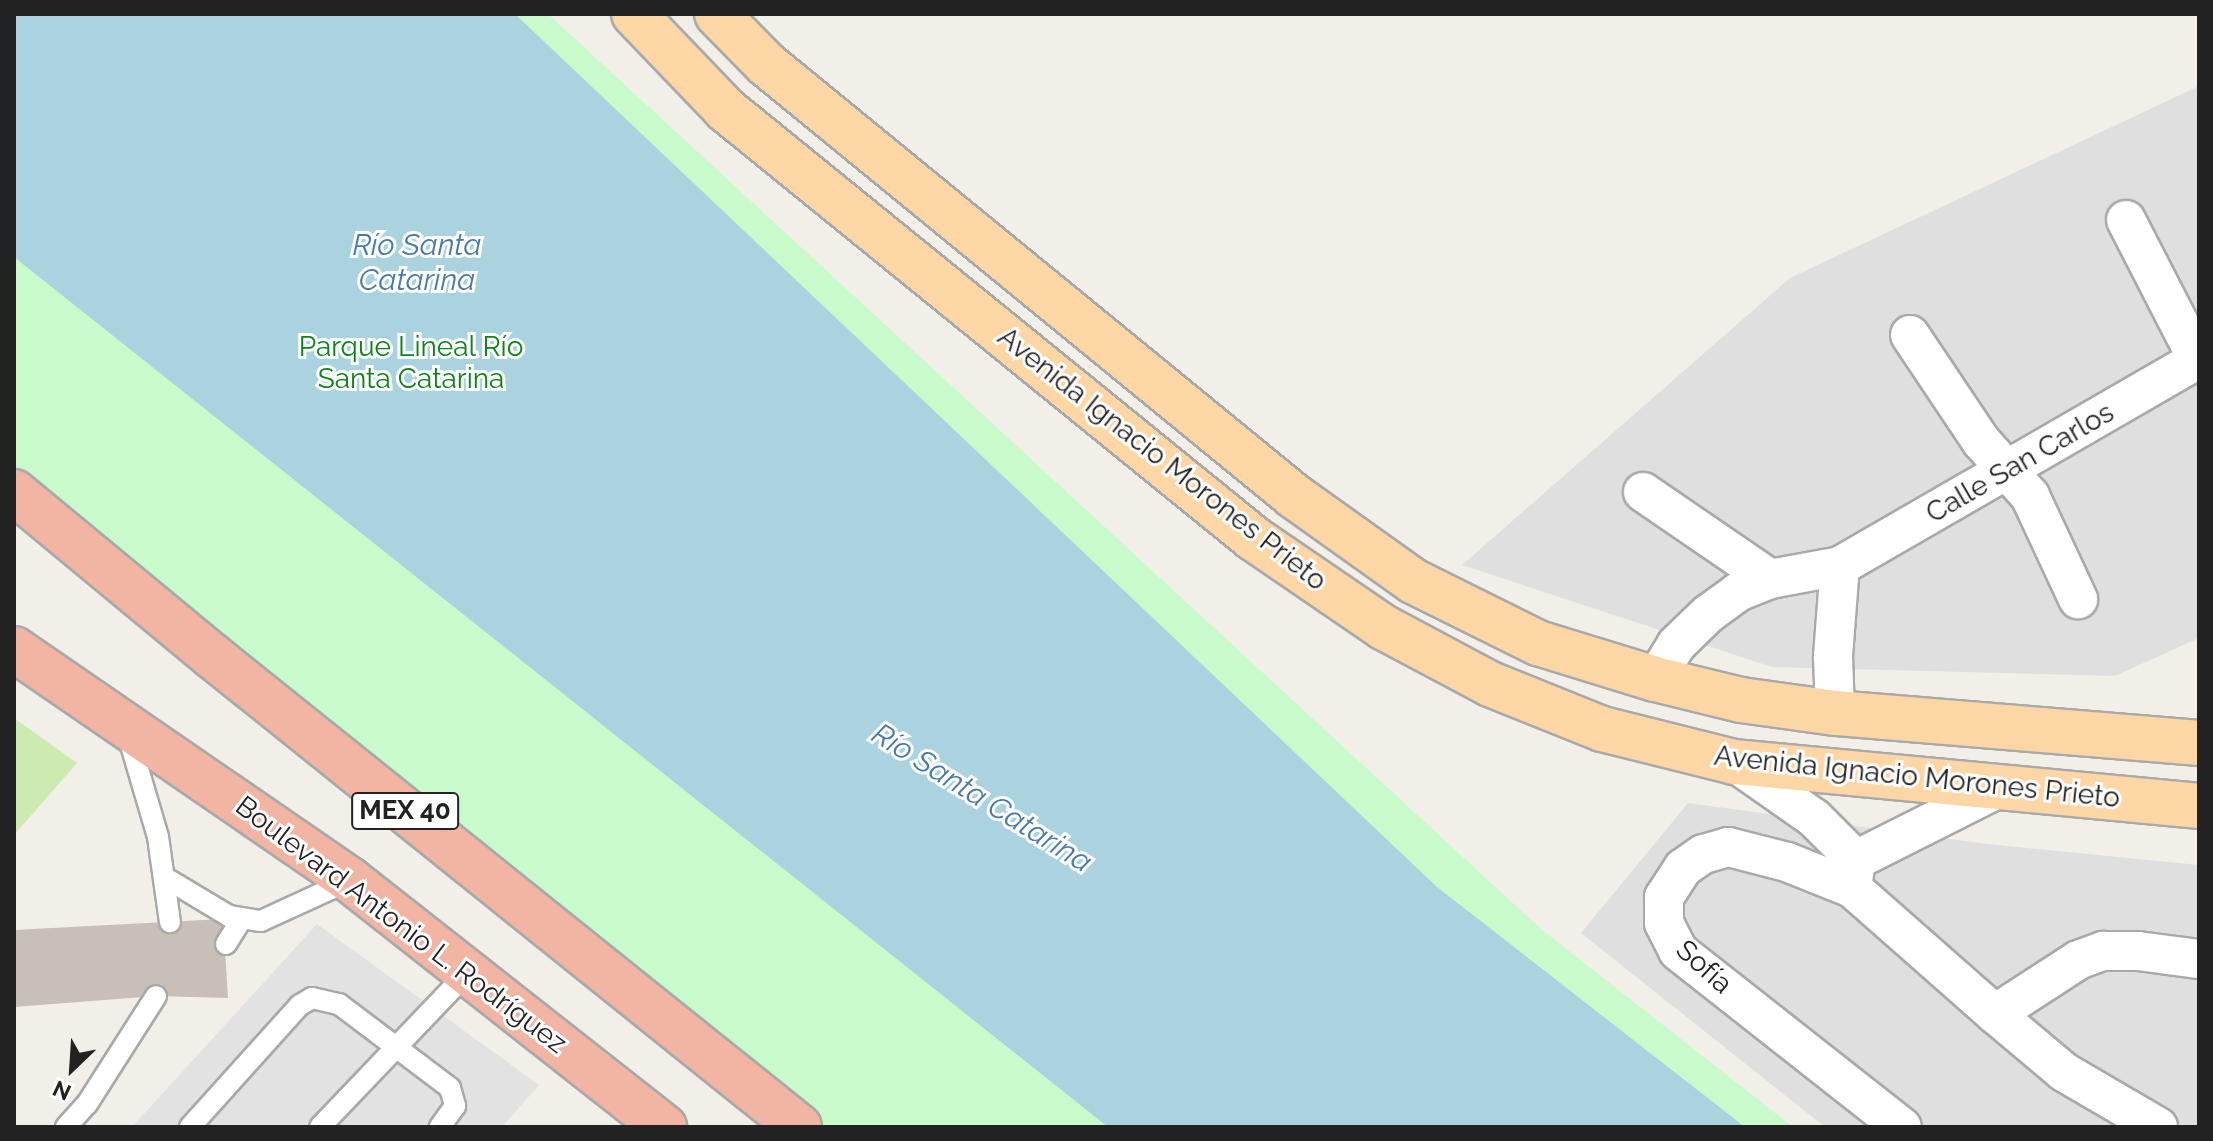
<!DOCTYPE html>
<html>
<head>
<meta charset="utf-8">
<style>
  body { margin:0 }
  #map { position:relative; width:2213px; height:1141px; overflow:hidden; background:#f2efe9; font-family:Raleway,sans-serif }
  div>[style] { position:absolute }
  .residential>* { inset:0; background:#e0dfdf }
  .grass>* { inset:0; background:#cdebb0 }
  .park>* { inset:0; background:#c8facc }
  .parking>* { inset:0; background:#e2e2e2 }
  .water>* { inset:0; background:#aad3df }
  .building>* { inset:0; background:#c7bfb8 }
  .roads { filter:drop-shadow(2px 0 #a9a9a9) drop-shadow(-2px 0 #a9a9a9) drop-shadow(0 2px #a9a9a9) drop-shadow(0 -2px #a9a9a9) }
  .service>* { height:20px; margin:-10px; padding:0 10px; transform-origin:10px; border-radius:10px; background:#fff }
  .minor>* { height:38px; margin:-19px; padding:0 19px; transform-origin:19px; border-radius:19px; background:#fff }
  .primary>* { height:44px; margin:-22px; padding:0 22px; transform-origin:22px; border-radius:22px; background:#fcd6a4 }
  .trunk>* { height:44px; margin:-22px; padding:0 22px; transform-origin:22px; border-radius:22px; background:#f2b4a3 }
  span { translate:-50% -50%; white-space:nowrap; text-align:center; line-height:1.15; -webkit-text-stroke:6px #fff; paint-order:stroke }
  .shield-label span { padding:2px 6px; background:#fff; border:2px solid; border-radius:6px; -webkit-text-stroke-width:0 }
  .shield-label { font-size:26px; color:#222; font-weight:700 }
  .park-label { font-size:28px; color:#0c8416 }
  .street-label { font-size:28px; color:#222 }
  .water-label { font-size:30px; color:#4a7aab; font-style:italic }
  .frame { position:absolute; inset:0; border:16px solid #222; pointer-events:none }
  .north { position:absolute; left:32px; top:1029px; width:80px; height:80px; -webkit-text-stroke:6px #fff; paint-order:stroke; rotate:205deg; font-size:22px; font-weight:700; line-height:32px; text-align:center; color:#222 }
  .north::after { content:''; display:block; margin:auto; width:28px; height:36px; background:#222; clip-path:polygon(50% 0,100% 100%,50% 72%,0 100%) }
</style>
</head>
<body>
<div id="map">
  <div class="residential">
    <i style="clip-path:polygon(2199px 86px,2199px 638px,2115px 676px,1772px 667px,1462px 565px,1790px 278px)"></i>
    <i style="clip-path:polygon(1688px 803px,1987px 844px,2199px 865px,2199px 1127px,1825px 1127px,1581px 933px)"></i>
  </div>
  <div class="grass">
    <i style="clip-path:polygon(14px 718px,77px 763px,14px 835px)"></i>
  </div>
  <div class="park">
    <i style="clip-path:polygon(14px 14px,548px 14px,1541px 929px,1793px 1127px,802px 1127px,14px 490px)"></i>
  </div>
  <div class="parking">
    <i style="clip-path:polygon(317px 924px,539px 1085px,502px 1127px,132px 1127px)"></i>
  </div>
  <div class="water">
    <i style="clip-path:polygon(14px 14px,515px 14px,1437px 887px,1745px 1127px,1108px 1127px,14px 257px)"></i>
  </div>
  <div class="building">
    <i style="clip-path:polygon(223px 919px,228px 998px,156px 996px,14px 1007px,14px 930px)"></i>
  </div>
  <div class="roads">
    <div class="service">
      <i style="left:128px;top:735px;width:106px;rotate:73.6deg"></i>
      <i style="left:158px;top:837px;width:86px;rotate:82deg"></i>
      <i style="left:164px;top:877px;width:76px;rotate:31deg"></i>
      <i style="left:229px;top:916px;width:32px;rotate:9deg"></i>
      <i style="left:261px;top:921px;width:98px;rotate:-24.7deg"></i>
      <i style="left:226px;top:944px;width:28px;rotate:-58deg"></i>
      <i style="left:66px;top:1127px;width:31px;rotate:-48deg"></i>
      <i style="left:87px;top:1104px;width:128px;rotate:-57.4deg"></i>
      <i style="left:190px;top:1127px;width:164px;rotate:-48deg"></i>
      <i style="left:300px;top:1005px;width:14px;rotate:-30deg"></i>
      <i style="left:312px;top:998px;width:28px;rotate:13deg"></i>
      <i style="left:339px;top:1004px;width:139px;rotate:37.1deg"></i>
      <i style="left:450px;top:1088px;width:19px;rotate:74deg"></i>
      <i style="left:455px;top:1106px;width:26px;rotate:126deg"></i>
      <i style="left:320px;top:1127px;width:213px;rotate:-46.3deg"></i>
    </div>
    <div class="minor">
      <i style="left:2126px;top:220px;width:160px;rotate:62.8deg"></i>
      <i style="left:1910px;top:335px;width:128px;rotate:56.2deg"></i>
      <i style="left:1981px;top:441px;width:74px;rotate:48.3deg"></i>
      <i style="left:2030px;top:496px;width:114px;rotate:65deg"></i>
      <i style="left:1643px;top:492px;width:154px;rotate:34.4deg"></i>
      <i style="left:1655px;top:679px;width:40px;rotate:-58deg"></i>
      <i style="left:1676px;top:645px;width:45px;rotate:-44.1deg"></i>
      <i style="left:1708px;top:614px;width:37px;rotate:-36deg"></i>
      <i style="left:1738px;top:592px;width:35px;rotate:-22deg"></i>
      <i style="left:1770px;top:579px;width:71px;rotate:-10.5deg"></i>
      <i style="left:1840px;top:566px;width:414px;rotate:-30deg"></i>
      <i style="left:1835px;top:713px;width:57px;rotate:-92deg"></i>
      <i style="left:1833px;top:656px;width:90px;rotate:-85.6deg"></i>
      <i style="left:1734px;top:762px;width:98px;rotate:35deg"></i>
      <i style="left:1814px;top:818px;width:59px;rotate:45deg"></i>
      <i style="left:1856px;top:860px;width:28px;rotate:98deg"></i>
      <i style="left:1852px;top:888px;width:191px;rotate:41.4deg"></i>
      <i style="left:1995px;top:1014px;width:90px;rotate:40deg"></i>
      <i style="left:2064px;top:1072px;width:109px;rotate:30.3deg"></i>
      <i style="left:1856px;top:860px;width:160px;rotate:-26.7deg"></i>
      <i style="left:1852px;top:888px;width:70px;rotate:-158.2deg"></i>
      <i style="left:1787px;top:862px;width:61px;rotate:-165.7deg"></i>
      <i style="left:1728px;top:847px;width:26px;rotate:164deg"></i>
      <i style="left:1703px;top:854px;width:24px;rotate:145deg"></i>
      <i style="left:1683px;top:868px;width:35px;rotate:123deg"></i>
      <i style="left:1664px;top:897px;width:26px;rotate:90deg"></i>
      <i style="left:1664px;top:923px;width:31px;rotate:63deg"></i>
      <i style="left:1678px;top:951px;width:285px;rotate:38.2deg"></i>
      <i style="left:1995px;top:1014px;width:99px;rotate:-33deg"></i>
      <i style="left:2078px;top:960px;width:27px;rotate:-20deg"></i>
      <i style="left:2103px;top:951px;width:35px"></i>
      <i style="left:2138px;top:951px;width:62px;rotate:7.5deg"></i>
    </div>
    <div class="primary">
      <i style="left:634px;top:14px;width:133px;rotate:46.2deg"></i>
      <i style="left:726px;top:110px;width:679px;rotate:39.08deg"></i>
      <i style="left:1253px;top:538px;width:158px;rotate:34.4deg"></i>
      <i style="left:1383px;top:627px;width:121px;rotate:28deg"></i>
      <i style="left:1490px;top:684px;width:121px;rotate:21.9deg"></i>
      <i style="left:1602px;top:729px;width:136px;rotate:14deg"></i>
      <i style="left:1734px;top:762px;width:467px;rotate:5.4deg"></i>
      <i style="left:717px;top:14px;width:70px;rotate:45.6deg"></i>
      <i style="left:766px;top:64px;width:682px;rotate:39.29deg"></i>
      <i style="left:1294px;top:496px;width:146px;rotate:35.5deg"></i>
      <i style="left:1413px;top:581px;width:140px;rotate:26.4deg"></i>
      <i style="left:1538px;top:643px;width:122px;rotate:17.1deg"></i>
      <i style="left:1655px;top:679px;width:89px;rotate:13.7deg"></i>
      <i style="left:1741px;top:700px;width:95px;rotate:7.9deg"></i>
      <i style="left:1835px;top:713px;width:365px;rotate:4.7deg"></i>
    </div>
    <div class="trunk">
      <i style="left:14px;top:492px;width:256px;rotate:39.6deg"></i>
      <i style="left:211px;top:655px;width:754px;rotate:38.75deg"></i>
      <i style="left:14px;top:649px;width:408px;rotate:34.5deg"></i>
      <i style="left:350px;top:880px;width:400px;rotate:38.2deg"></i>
    </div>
  </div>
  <div class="shield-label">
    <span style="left:405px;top:811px">MEX 40</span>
  </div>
  <div class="park-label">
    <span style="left:411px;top:363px">Parque Lineal Río<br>Santa Catarina</span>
  </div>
  <div class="street-label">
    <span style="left:1162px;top:459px;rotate:38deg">Avenida Ignacio Morones Prieto</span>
    <span style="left:2020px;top:463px;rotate:-30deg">Calle San Carlos</span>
    <span style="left:1917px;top:777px;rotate:6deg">Avenida Ignacio Morones Prieto</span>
    <span style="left:401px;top:925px;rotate:37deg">Boulevard Antonio L. Rodríguez</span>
    <span style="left:1704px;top:967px;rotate:42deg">Sofía</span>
  </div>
  <div class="water-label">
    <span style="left:417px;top:262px">Río Santa<br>Catarina</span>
    <span style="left:982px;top:798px;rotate:32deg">Río Santa Catarina</span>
  </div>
  <div class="frame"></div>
  <div class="north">N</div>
</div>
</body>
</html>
